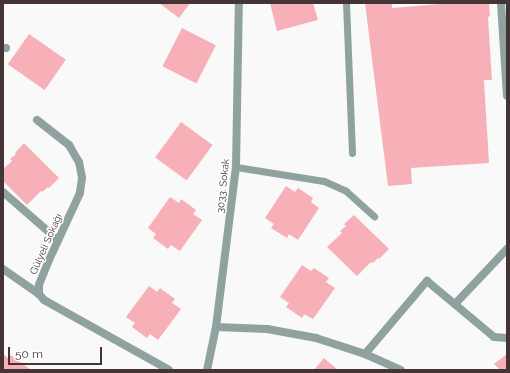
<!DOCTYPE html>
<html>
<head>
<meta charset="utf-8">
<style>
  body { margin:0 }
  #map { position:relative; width:510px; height:373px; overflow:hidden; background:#f9f9f9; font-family:Raleway,sans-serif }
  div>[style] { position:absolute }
  .building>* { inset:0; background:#f7b0b7; transform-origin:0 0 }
  .lane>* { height:7px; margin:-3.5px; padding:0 3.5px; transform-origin:3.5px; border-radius:3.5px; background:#8fa2a0 }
  .street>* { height:8px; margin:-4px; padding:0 4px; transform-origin:4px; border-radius:4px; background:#8fa2a0 }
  span { translate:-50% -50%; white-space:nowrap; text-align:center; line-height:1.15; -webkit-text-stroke:3px #fff; paint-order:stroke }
  .street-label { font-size:10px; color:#443436 }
  .frame { position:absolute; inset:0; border:4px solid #443436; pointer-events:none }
  .scale { position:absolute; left:8px; top:347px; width:94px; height:18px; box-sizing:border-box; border:2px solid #443436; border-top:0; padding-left:5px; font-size:12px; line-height:14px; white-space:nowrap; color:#443436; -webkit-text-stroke:3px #fff; paint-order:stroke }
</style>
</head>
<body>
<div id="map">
  <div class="building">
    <i style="clip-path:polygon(159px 3px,190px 3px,179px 18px)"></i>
    <i style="clip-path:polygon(270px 3px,313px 3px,318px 20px,277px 31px)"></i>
    <i style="clip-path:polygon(365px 3px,392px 3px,392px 8px,451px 3px,489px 3px,490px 16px,488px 17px,492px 80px,484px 80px,489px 163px,411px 168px,412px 184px,388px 186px)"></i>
    <i style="left:182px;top:28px;width:38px;height:43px;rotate:27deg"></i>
    <i style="left:29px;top:34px;width:45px;height:37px;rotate:35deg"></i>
    <i style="left:181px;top:122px;width:39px;height:44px;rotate:36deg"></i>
    <i style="clip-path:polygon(24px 143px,59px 178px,49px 188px,48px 187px,42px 192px,41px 191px,27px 205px,3px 181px,3px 169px,12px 161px,10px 159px,16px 154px,15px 153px)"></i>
    <i style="clip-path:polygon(286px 186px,295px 192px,298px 188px,313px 198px,311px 202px,319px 208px,298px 240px,289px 234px,287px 238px,271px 228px,274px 224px,265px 218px)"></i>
    <i style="clip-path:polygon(170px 197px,179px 203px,181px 199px,196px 210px,193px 214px,202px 220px,180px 251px,171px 245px,168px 249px,153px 238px,156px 234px,148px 228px)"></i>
    <i style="clip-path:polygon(354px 215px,389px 249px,379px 259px,378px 258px,373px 263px,371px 262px,357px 276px,327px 247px,342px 233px,340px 231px,346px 226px,344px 224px)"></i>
    <i style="clip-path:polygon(302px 265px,311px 271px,314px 268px,329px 278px,326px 282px,335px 288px,313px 319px,304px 314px,302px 318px,286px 307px,289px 303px,280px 297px)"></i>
    <i style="clip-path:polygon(149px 286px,157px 292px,160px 288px,175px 299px,172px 303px,181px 309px,158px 340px,150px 334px,147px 338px,132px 327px,135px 323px,126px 317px)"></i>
    <i style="clip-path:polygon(3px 354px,8px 358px,11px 355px,31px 370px,3px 370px)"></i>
    <i style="clip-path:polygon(507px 354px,507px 370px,500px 370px,494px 364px)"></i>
    <i style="clip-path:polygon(324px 358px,338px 370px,314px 370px)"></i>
  </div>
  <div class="lane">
    <i style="left:346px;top:3px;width:150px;rotate:87.7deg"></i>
    <i style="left:236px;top:167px;width:89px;rotate:9deg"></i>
    <i style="left:324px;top:181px;width:24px;rotate:24deg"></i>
    <i style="left:346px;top:191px;width:38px;rotate:42deg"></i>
  </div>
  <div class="street">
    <i style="left:501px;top:3px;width:93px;rotate:86.3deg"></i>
    <i style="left:3px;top:48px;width:3px"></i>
    <i style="left:37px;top:120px;width:41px;rotate:38deg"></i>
    <i style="left:69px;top:145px;width:20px;rotate:60deg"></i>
    <i style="left:79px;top:162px;width:16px;rotate:79deg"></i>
    <i style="left:82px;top:178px;width:15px;rotate:98deg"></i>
    <i style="left:80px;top:193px;width:74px;rotate:114.8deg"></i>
    <i style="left:49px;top:260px;width:27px;rotate:112deg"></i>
    <i style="left:39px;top:285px;width:9px;rotate:90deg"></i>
    <i style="left:39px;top:294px;width:8px;rotate:50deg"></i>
    <i style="left:44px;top:300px;width:143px;rotate:29.2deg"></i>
    <i style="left:3px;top:192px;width:73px;rotate:41.1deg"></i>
    <i style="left:3px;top:269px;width:44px;rotate:34.8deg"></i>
    <i style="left:455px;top:304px;width:76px;rotate:-46.6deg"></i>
    <i style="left:216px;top:327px;width:51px;rotate:2.2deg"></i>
    <i style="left:267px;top:329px;width:50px;rotate:10.4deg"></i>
    <i style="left:316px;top:338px;width:52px;rotate:18.1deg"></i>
    <i style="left:365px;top:354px;width:39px;rotate:24deg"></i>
    <i style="left:365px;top:354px;width:96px;rotate:-49.7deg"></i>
    <i style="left:427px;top:281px;width:87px;rotate:39.9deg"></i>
    <i style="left:494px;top:337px;width:13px;rotate:4deg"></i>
    <i style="left:207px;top:370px;width:44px;rotate:-78.2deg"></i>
    <i style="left:216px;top:327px;width:161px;rotate:-82.9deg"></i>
    <i style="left:236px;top:167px;width:164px;rotate:-89deg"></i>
  </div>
  <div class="street-label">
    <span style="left:223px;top:186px;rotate:-84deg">3033. Sokak</span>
    <span style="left:46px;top:244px;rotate:-66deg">Gülyeli Sokağı</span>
  </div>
  <div class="frame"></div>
  <div class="scale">50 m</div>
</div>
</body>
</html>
